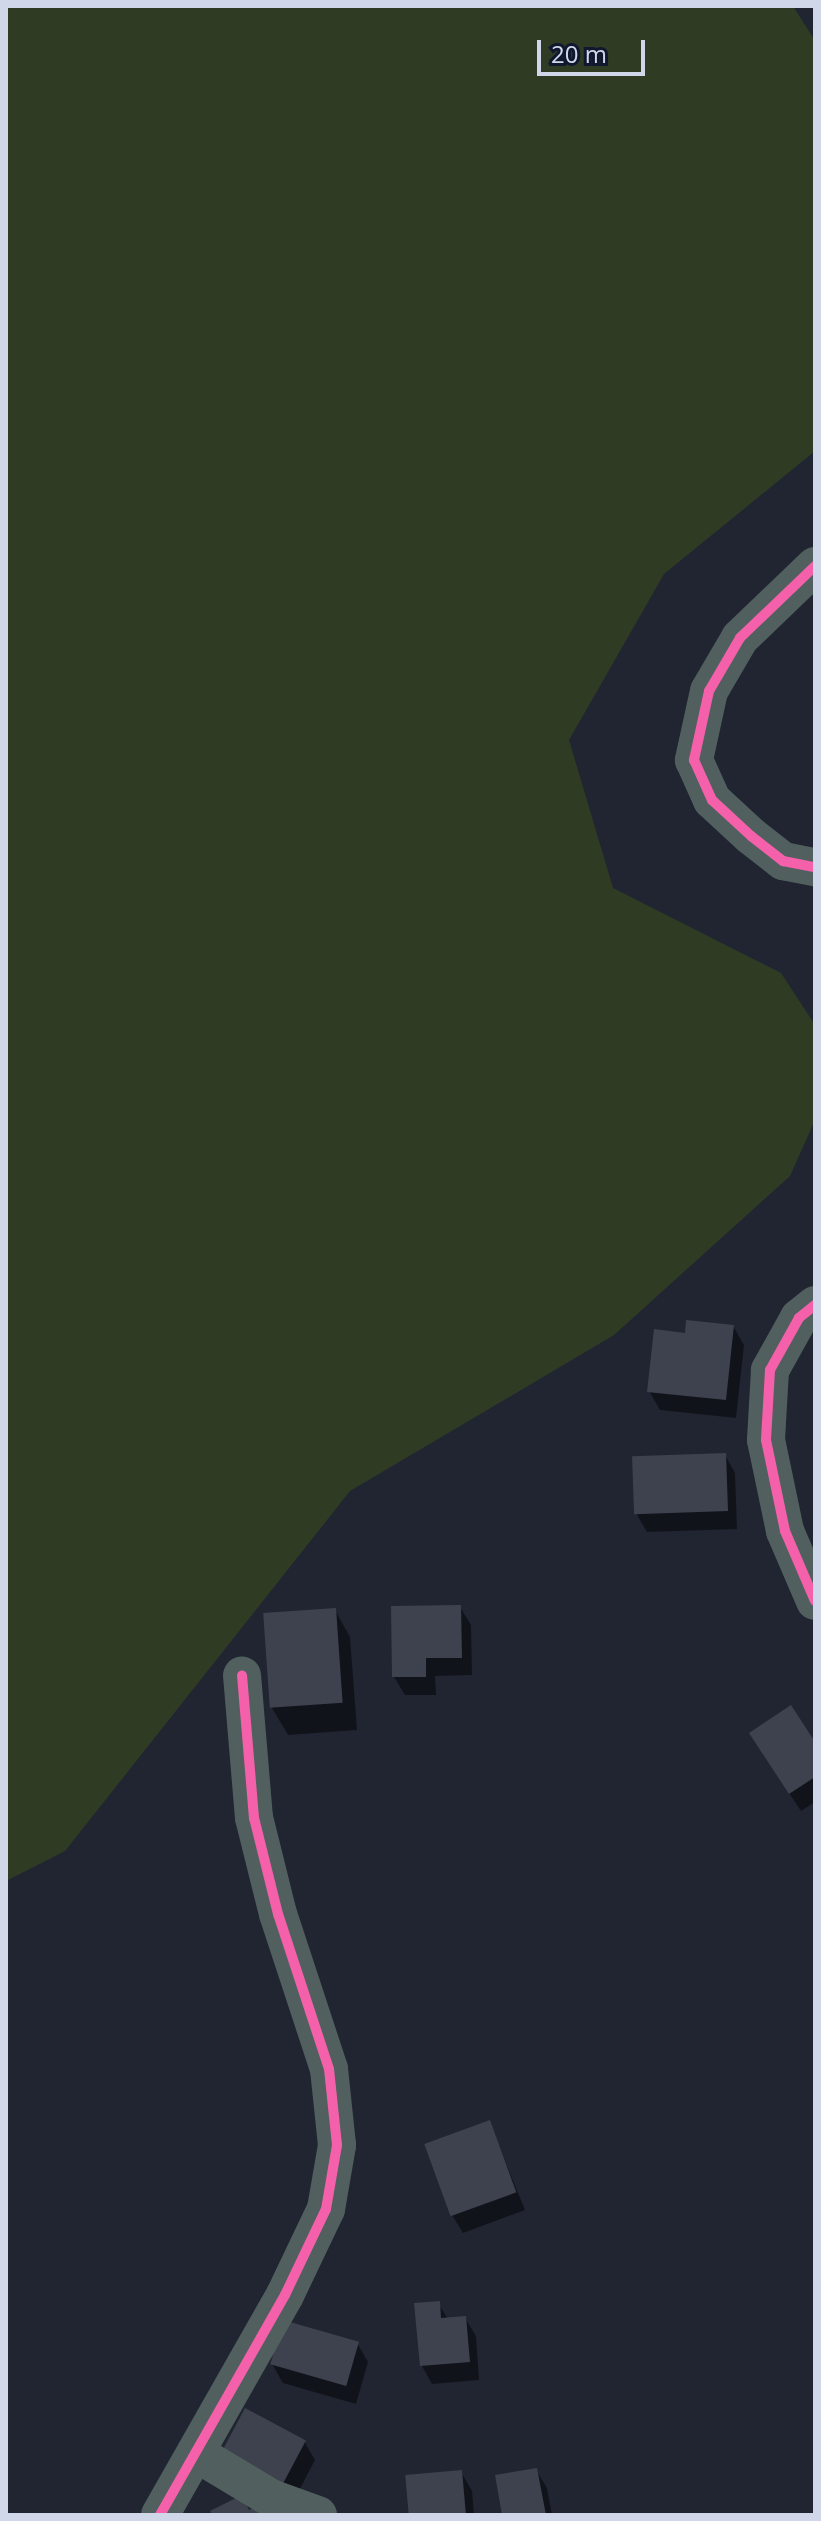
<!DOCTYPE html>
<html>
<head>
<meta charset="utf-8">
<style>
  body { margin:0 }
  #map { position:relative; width:821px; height:2521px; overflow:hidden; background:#212532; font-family:"Open Sans",sans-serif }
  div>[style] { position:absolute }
  .green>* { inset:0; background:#303b24 }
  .shadow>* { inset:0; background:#0007 }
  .building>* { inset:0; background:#3e424e; transform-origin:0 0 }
  .minor>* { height:38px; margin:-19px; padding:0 19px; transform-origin:19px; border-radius:19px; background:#51605f }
  .cycleway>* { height:10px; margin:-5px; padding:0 5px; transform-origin:5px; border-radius:5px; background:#f560ab }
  span { translate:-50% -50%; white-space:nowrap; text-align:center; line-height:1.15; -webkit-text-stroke:7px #101830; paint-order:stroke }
  .frame { position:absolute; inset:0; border:8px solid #d0d7e8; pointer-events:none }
  .scale { position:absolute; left:537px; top:40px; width:108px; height:36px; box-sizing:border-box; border:4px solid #d0d7e8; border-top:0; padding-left:10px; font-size:24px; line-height:28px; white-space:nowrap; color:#d0d7e8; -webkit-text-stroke:6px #101830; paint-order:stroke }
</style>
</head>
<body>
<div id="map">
  <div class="green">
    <i style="clip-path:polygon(6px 6px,793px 6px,815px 41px,815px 451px,664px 574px,569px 740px,613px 888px,781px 973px,815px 1025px,815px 1120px,790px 1176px,614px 1335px,350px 1491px,65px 1851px,6px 1881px)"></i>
  </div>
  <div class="shadow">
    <i style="clip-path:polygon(733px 1326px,744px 1345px,736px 1418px,660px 1410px,649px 1391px,687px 1335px)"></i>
    <i style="clip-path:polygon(725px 1455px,735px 1473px,737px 1529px,647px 1532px,636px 1513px)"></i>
    <i style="clip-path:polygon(460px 1607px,471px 1625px,472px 1675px,435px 1676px,436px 1695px,405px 1695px,394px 1677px)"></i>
    <i style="clip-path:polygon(335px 1610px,350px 1637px,357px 1730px,288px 1735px,272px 1708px)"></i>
    <i style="clip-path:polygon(815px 1745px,815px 1802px,801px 1811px,762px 1752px)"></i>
    <i style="clip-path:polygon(489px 2122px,525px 2210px,463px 2233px,452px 2215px)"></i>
    <i style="clip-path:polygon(438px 2303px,448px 2319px,465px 2318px,476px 2336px,479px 2380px,432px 2384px,422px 2366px)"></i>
    <i style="clip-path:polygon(357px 2343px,368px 2362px,356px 2404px,283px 2383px,272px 2364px)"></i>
    <i style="clip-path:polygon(246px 2411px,304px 2441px,315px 2460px,293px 2502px)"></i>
    <i style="clip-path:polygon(536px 2470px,547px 2488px,552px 2515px,504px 2515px)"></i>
    <i style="clip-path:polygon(461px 2472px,472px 2491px,474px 2515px,409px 2515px)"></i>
  </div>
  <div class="building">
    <i style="clip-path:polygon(686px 1320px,734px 1325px,726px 1400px,647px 1392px,654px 1329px,685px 1333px)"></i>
    <i style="left:726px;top:1453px;width:58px;height:94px;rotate:88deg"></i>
    <i style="clip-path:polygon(461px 1605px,462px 1658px,426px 1658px,426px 1677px,392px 1677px,391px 1606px)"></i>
    <i style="left:336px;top:1608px;width:95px;height:73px;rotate:86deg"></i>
    <i style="clip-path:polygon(791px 1705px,815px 1742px,815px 1777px,789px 1794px,749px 1733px)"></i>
    <i style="left:490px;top:2120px;width:77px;height:70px;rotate:70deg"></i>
    <i style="clip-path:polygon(440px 2301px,441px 2318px,466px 2316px,470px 2362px,420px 2366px,414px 2303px)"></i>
    <i style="left:283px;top:2320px;width:79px;height:46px;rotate:16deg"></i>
    <i style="left:245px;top:2408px;width:69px;height:51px;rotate:28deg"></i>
    <i style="clip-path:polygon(537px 2468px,546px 2515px,502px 2515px,495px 2475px)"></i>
    <i style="left:462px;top:2470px;width:45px;height:57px;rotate:85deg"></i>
    <i style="clip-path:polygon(242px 2495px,249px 2510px,271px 2498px,280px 2515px,212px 2515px,210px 2511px)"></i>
  </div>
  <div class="minor">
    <i style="left:815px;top:566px;width:104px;rotate:136.2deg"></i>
    <i style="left:740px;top:638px;width:61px;rotate:120.3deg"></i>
    <i style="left:709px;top:691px;width:71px;rotate:102.3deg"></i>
    <i style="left:694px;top:760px;width:44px;rotate:65.8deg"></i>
    <i style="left:712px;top:800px;width:53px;rotate:42.7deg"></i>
    <i style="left:751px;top:836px;width:41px;rotate:38deg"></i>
    <i style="left:783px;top:861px;width:33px;rotate:11deg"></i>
    <i style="left:815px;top:1305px;width:21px;rotate:141deg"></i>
    <i style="left:799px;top:1318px;width:60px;rotate:119.1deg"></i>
    <i style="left:770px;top:1370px;width:70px;rotate:93.3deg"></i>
    <i style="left:766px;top:1440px;width:93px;rotate:78.2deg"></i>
    <i style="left:785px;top:1531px;width:76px;rotate:66.8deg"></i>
    <i style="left:196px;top:2453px;width:87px;rotate:31deg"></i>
    <i style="left:271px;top:2498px;width:50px;rotate:19.9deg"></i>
    <i style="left:160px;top:2515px;width:253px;rotate:-60.4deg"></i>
    <i style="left:285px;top:2295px;width:95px;rotate:-64.5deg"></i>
    <i style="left:326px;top:2209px;width:65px;rotate:-80.2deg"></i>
    <i style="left:337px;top:2145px;width:76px;rotate:-96deg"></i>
    <i style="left:329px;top:2069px;width:163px;rotate:-108.2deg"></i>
    <i style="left:278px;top:1914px;width:99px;rotate:-104deg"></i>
    <i style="left:254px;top:1818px;width:143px;rotate:-94.8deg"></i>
  </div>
  <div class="cycleway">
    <i style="left:815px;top:566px;width:104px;rotate:136.2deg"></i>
    <i style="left:740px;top:638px;width:61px;rotate:120.3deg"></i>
    <i style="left:709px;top:691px;width:71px;rotate:102.3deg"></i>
    <i style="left:694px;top:760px;width:44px;rotate:65.8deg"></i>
    <i style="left:712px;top:800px;width:53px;rotate:42.7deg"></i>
    <i style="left:751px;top:836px;width:41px;rotate:38deg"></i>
    <i style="left:783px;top:861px;width:33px;rotate:11deg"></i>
    <i style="left:815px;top:1305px;width:21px;rotate:141deg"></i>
    <i style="left:799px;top:1318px;width:60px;rotate:119.1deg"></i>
    <i style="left:770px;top:1370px;width:70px;rotate:93.3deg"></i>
    <i style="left:766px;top:1440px;width:93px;rotate:78.2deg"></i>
    <i style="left:785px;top:1531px;width:76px;rotate:66.8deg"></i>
    <i style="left:160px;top:2515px;width:253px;rotate:-60.4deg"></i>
    <i style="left:285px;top:2295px;width:95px;rotate:-64.5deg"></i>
    <i style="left:326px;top:2209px;width:65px;rotate:-80.2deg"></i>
    <i style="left:337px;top:2145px;width:76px;rotate:-96deg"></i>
    <i style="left:329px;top:2069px;width:163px;rotate:-108.2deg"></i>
    <i style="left:278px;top:1914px;width:99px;rotate:-104deg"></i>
    <i style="left:254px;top:1818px;width:143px;rotate:-94.8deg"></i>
  </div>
  <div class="frame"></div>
  <div class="scale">20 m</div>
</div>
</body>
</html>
